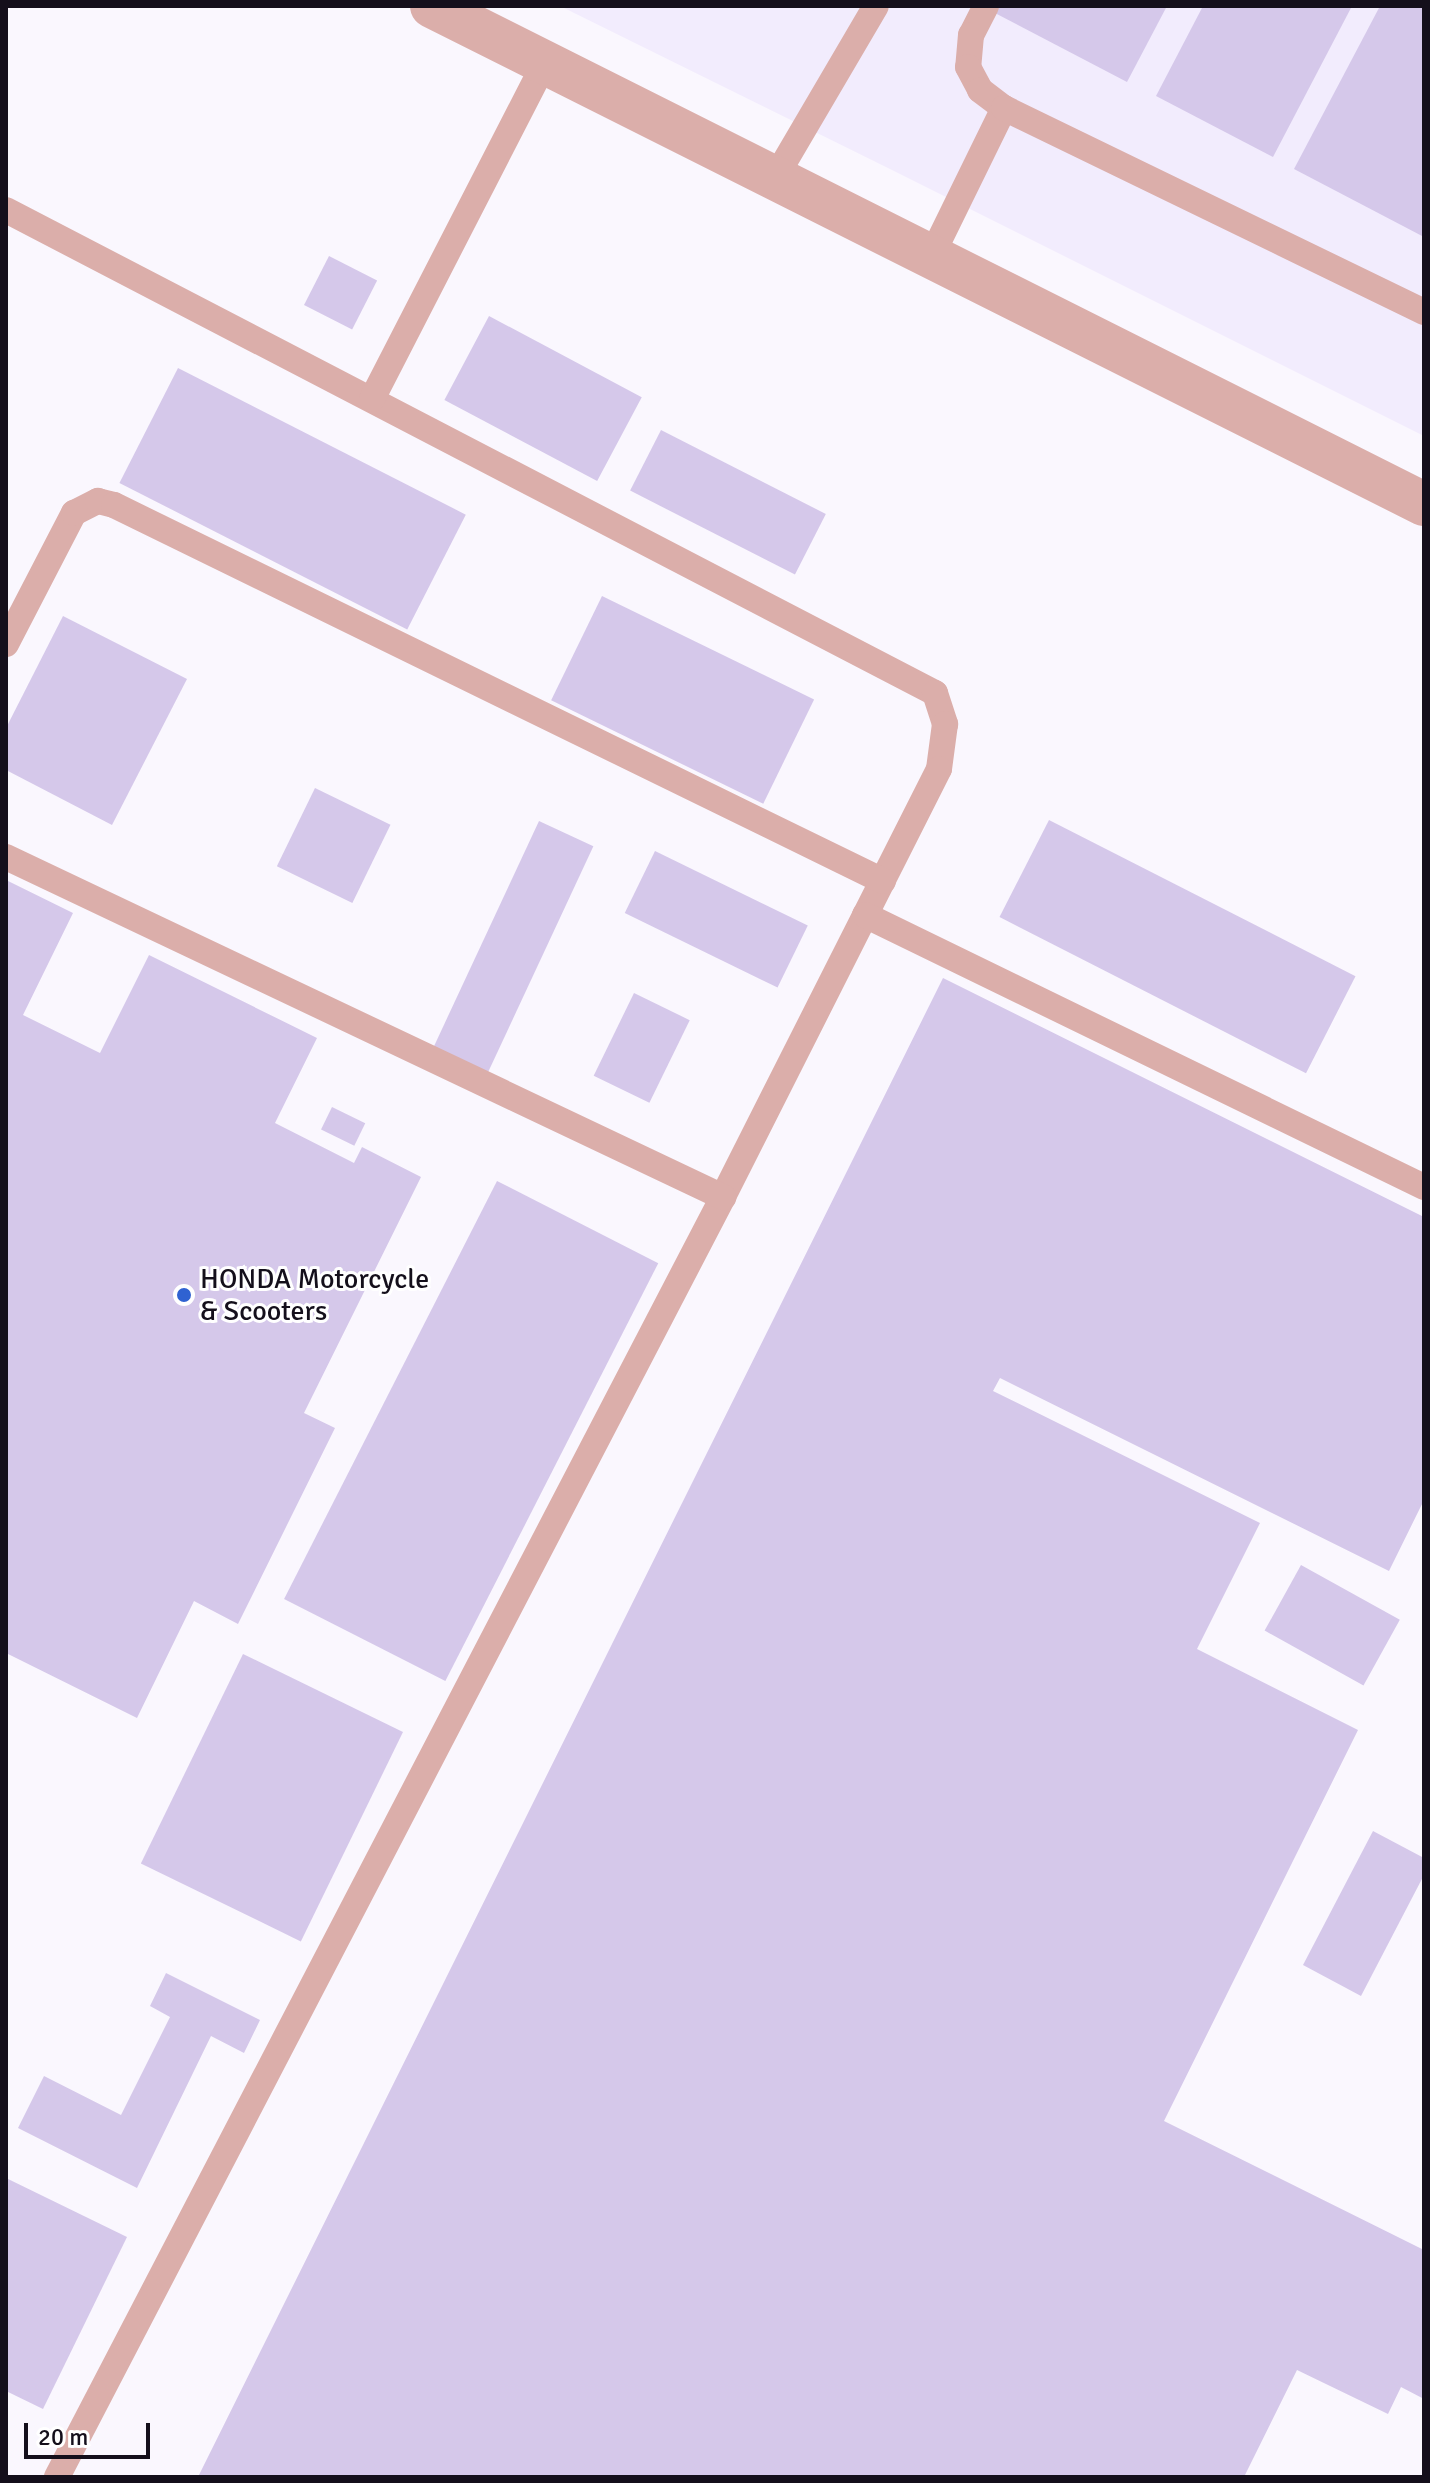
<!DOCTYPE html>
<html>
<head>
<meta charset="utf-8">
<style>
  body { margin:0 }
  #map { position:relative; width:1430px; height:2483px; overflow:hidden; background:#faf7fe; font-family:Signika,sans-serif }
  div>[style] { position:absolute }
  .built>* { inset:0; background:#f2ecfd }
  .building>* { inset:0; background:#d5c8ea; transform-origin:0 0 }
  .service>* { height:26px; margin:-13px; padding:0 13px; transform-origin:13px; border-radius:13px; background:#dbaeaa }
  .tertiary>* { height:44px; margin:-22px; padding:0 22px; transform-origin:22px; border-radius:22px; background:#dbaeaa }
  .dots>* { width:22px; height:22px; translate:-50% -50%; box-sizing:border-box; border:4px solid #fff; border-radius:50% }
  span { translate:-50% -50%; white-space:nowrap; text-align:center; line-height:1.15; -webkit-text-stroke:6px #fff; paint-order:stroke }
  .poi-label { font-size:28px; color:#140f1b }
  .left { translate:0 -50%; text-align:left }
  .frame { position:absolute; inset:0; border:8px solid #140f1b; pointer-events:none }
  .scale { position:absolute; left:24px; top:2423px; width:126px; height:36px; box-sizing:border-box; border:4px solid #140f1b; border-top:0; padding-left:10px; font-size:24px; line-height:28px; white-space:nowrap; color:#140f1b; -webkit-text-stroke:6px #fff; paint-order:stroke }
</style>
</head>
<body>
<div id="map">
  <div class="built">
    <i style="clip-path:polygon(560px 6px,1424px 6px,1424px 436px,890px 169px)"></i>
  </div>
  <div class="building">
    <i style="clip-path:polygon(996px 6px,1167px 6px,1127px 82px,993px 12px)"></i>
    <i style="clip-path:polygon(1203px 6px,1352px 6px,1273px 157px,1156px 96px)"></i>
    <i style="clip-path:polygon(1380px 6px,1424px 6px,1424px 237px,1294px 169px)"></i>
    <i style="left:329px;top:256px;width:54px;height:55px;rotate:27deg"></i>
    <i style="left:489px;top:316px;width:173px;height:95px;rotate:28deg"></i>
    <i style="left:178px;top:368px;width:323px;height:129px;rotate:27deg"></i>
    <i style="left:661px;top:430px;width:185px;height:68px;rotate:27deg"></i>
    <i style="left:602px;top:596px;width:236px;height:116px;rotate:26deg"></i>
    <i style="clip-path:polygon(63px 616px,187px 679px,112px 825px,6px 770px,6px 728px)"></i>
    <i style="left:315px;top:788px;width:84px;height:87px;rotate:26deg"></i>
    <i style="left:1049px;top:820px;width:344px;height:109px;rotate:27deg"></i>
    <i style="left:539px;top:821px;width:60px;height:252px;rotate:25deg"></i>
    <i style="left:655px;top:851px;width:170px;height:69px;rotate:26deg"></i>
    <i style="clip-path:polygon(6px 880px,73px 913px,23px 1015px,100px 1053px,149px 955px,317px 1038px,275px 1123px,354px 1163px,362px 1147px,421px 1177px,304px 1413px,335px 1428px,238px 1624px,194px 1601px,137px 1718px,6px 1653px)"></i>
    <i style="clip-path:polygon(943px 978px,1424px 1217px,1424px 1500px,1389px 1571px,1000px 1378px,993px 1391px,1260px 1523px,1197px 1649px,1358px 1730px,1164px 2121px,1424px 2250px,1424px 2399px,1401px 2387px,1388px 2414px,1297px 2370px,1244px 2477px,198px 2477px)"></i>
    <i style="left:634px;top:993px;width:62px;height:92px;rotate:26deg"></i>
    <i style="left:332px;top:1107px;width:37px;height:25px;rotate:26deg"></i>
    <i style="left:497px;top:1181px;width:181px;height:469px;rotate:27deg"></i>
    <i style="left:1301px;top:1565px;width:113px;height:75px;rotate:29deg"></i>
    <i style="left:243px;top:1654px;width:178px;height:233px;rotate:26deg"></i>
    <i style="clip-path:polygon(1373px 1831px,1424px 1858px,1424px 1875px,1361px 1996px,1303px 1965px)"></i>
    <i style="clip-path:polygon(166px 1973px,260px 2020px,244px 2053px,211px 2036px,137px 2188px,18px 2128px,44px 2076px,121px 2115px,170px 2017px,150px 2006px)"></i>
    <i style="clip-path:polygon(6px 2178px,127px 2237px,43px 2409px,6px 2391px)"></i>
  </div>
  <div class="service">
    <i style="left:986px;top:6px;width:33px;rotate:117deg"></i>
    <i style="left:971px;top:35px;width:32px;rotate:95deg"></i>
    <i style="left:968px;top:67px;width:26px;rotate:62deg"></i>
    <i style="left:980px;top:90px;width:30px;rotate:37deg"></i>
    <i style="left:775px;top:178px;width:199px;rotate:-59.6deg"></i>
    <i style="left:6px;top:210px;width:1047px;rotate:27.47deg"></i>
    <i style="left:935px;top:693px;width:33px;rotate:72deg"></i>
    <i style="left:945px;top:724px;width:45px;rotate:97.6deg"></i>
    <i style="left:939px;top:769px;width:479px;rotate:116.8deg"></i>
    <i style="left:723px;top:1197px;width:1443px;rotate:117.49deg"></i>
    <i style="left:931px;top:257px;width:166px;rotate:-63.9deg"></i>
    <i style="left:1004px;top:108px;width:467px;rotate:25.9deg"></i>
    <i style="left:372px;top:399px;width:378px;rotate:-62.8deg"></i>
    <i style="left:6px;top:644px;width:148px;rotate:-62.6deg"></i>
    <i style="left:74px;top:513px;width:27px;rotate:-27deg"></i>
    <i style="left:98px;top:501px;width:16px;rotate:14deg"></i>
    <i style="left:114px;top:505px;width:856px;rotate:26.06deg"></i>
    <i style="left:6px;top:857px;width:794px;rotate:25.37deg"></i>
    <i style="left:865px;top:915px;width:622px;rotate:25.95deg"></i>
  </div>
  <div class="tertiary">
    <i style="left:432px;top:6px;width:1110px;rotate:26.66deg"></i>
  </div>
  <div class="dots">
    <i style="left:184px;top:1295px;background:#2f62d1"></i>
  </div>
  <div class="poi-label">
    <span class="left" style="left:200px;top:1295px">HONDA Motorcycle<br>&amp; Scooters</span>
  </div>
  <div class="frame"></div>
  <div class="scale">20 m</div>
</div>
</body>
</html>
